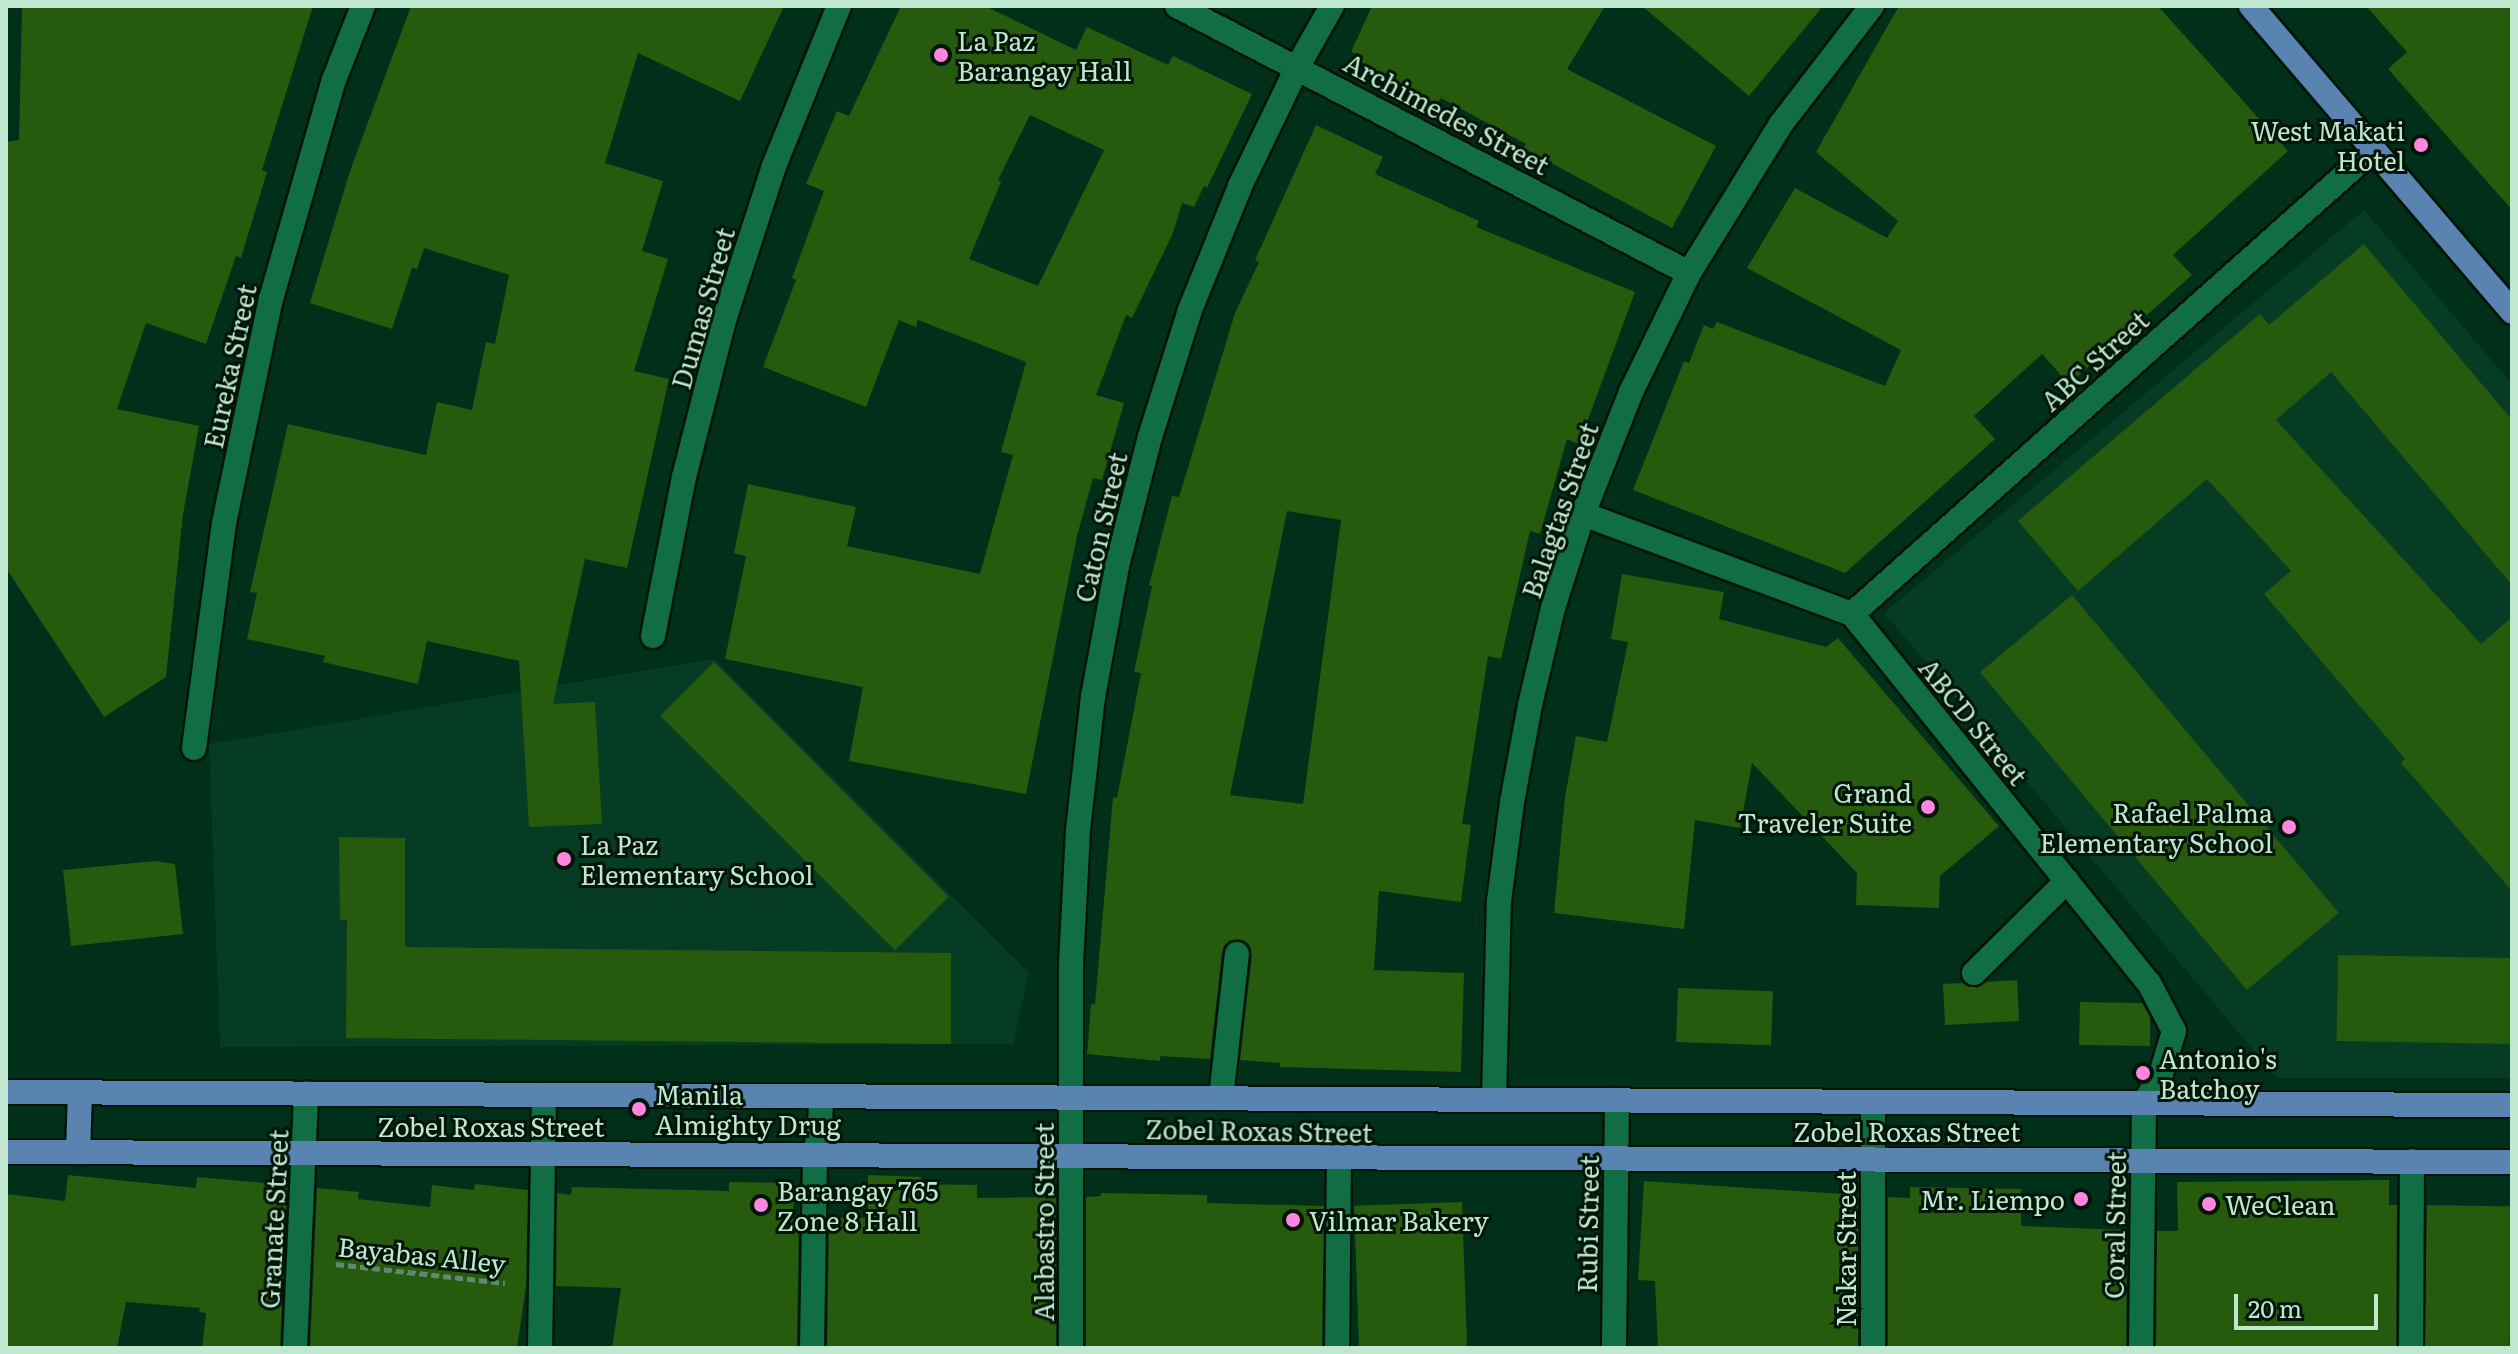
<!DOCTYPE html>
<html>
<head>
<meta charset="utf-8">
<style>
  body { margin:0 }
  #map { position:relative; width:2518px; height:1354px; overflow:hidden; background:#002f1a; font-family:Literata,serif }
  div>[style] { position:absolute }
  .built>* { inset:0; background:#063c24 }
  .building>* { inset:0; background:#265a0c; transform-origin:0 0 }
  .path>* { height:5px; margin-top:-2.5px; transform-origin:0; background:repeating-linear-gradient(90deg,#5e8973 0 8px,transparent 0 12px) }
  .roads { filter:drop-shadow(2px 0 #001408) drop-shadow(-2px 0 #001408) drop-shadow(0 2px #001408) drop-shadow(0 -2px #001408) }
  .minor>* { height:24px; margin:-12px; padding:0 12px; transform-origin:12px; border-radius:12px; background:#116d44 }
  .major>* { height:24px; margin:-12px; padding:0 12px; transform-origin:12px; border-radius:12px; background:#5983b1 }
  .dots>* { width:22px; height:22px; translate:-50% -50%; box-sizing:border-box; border:4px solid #001408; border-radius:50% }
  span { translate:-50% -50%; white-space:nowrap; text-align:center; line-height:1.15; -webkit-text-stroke:6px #001408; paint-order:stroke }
  .poi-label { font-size:26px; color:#c0e7cf }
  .left { translate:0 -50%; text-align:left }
  .right { translate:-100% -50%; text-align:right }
  .street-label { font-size:26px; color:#c0e7cf }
  .frame { position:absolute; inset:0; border:8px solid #c0e7cf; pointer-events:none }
  .scale { position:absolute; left:2234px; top:1294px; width:144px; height:36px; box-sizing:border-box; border:4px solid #c0e7cf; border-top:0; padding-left:10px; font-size:24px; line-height:28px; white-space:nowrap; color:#c0e7cf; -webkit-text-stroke:6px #001408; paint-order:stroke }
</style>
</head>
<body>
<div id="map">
  <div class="built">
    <i style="clip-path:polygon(2364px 210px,2512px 384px,2512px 1078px,2277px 1078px,1884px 613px)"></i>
    <i style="clip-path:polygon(714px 659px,1029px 973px,1013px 1044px,220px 1047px,209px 744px)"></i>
  </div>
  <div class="building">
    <i style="clip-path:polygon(22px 6px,313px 6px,262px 170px,267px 172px,241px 258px,236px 256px,206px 344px,146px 323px,117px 409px,199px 426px,183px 514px,166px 677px,104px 717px,6px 568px,6px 142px,19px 140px)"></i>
    <i style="clip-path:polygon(411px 6px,784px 6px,740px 101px,638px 53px,605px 163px,663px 181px,642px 251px,668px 259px,634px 371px,669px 379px,627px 568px,585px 559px,553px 704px,595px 702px,602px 824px,529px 827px,519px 661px,427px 641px,418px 684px,323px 662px,325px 656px,247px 639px,257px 593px,250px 592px,288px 424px,426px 455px,437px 402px,472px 410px,486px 342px,495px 344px,509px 275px,424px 248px,417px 269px,412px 268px,392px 329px,310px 303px,350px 171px)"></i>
    <i style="clip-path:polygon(evenodd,901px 6px,985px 6px,1076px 50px,1087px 27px,1168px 65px,1173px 56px,1252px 94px,1207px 188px,1204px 186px,1194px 207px,1182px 203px,1173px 233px,1132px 318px,1126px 315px,1096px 395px,1124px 403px,1102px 480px,1093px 478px,1077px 536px,1026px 794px,849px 761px,863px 687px,725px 659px,746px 556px,734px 553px,748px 484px,856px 507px,847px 546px,980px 574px,1013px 455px,1001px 452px,1026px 362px,918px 320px,916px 327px,899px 320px,866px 407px,763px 367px,796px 280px,792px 278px,824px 191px,806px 184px,837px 111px,849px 116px,901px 6px,1030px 115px,1104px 150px,1038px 286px,969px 259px,1001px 182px,998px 180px,1030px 115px)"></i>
    <i style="clip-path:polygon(1372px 6px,1605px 6px,1567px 69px,1716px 146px,1672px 228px,1523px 148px,1526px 144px,1441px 98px,1437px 104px,1353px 58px,1356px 54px,1351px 52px)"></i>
    <i style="clip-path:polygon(1642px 6px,1823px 6px,1749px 96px)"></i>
    <i style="clip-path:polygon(1899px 6px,2158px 6px,2288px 151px,2173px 255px,2192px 275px,2069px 384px,2042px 354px,1974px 416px,1995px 439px,1845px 573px,1633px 490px,1684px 361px,1689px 363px,1704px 325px,1713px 329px,1717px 322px,1885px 386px,1901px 350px,1747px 268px,1795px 188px,1887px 238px,1898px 221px,1816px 152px)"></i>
    <i style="clip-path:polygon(2366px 6px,2512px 6px,2512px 210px,2388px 69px,2407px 52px)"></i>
    <i style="clip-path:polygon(evenodd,1316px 125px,1383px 157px,1375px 174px,1479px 221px,1476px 227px,1635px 292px,1579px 444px,1567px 439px,1540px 534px,1530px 531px,1501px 659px,1488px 656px,1462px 824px,1471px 825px,1461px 902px,1379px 891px,1374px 970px,1464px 973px,1461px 1072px,1280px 1067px,1280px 1063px,1240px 1060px,1252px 955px,1246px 942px,1238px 939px,1225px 945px,1222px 952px,1210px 1059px,1160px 1056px,1160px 1061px,1087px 1054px,1091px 1004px,1095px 1004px,1113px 797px,1117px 798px,1141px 673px,1134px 672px,1152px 586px,1149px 585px,1172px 496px,1179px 497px,1235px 313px,1259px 262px,1255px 260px,1316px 125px,1287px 511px,1341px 520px,1303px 804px,1230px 795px,1287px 511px)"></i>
    <i style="clip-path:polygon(2364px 244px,2512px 420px,2512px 585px,2331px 372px,2276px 420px,2481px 644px,2512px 617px,2512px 891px,2401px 763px,2405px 759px,2264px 594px,2291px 571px,2207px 479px,2078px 591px,2018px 521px,2260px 314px,2269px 325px)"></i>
    <i style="clip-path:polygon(1622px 574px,1724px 592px,1719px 619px,1826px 647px,1838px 638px,1999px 826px,1940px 876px,1939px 908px,1856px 905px,1857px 873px,1752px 763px,1740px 828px,1695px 820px,1684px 929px,1554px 913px,1565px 797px,1576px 736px,1607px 742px,1628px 642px,1611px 639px)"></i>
    <i style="left:2072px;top:595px;width:415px;height:120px;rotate:50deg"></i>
    <i style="left:714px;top:662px;width:332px;height:76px;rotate:45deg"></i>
    <i style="clip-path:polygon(339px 837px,405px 838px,405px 947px,951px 953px,951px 1044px,346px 1038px,347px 920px,340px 920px)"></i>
    <i style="clip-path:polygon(155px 861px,175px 864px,183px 934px,71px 946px,63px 870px)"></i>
    <i style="left:2338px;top:955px;width:174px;height:86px;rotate:1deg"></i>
    <i style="clip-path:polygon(2017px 980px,2019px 1021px,1945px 1025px,1943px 984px,1963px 983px,1977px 988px,1986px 982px)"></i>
    <i style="left:1678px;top:988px;width:95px;height:54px;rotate:2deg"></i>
    <i style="clip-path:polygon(2080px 1002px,2142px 1003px,2150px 1017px,2150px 1046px,2079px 1045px)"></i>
    <i style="clip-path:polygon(68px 1175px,196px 1188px,197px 1177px,287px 1185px,280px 1348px,202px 1348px,206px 1313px,199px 1312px,200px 1308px,126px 1302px,117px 1348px,6px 1348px,6px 1194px,65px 1201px)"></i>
    <i style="clip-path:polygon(868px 1175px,921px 1177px,921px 1184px,977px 1185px,977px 1198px,1056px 1197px,1056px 1348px,827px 1348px,829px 1218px,868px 1218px)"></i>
    <i style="clip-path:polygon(2389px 1180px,2389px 1205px,2397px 1205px,2396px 1348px,2156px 1348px,2157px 1231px,2178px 1231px,2177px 1182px)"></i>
    <i style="clip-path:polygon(1644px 1181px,1858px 1195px,1858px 1348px,1658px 1348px,1655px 1281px,1638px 1280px)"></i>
    <i style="clip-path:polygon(729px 1182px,794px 1183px,793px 1218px,799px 1218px,797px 1348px,612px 1348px,621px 1288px,556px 1286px,557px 1193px,571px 1195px,572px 1187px,729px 1191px)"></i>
    <i style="clip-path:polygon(475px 1184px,528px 1190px,526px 1286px,517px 1348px,310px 1348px,317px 1188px,359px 1192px,358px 1199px,430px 1207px,432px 1185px,474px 1190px)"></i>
    <i style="clip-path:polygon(1910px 1187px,2021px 1189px,2021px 1226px,2127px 1230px,2126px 1348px,1888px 1348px,1888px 1197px,1910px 1198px)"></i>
    <i style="clip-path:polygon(1101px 1193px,1207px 1195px,1207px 1203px,1324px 1206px,1322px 1348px,1086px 1348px,1086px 1197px,1101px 1196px)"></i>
    <i style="left:1462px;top:1202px;width:146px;height:108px;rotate:88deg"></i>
    <i style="left:2427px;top:1205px;width:85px;height:143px;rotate:1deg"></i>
  </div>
  <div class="path">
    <i style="left:336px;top:1264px;width:170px;rotate:6.4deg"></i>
  </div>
  <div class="roads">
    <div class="minor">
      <i style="left:1177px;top:6px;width:577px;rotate:27.54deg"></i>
      <i style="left:1583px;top:514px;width:287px;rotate:20.4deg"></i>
      <i style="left:1852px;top:614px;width:474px;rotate:51.2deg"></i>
      <i style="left:2149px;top:983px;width:54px;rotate:62.5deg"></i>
      <i style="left:2174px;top:1031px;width:45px;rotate:106.8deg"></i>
      <i style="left:2161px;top:1074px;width:34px;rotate:120deg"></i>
      <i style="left:2144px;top:1103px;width:245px;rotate:90.7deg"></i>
      <i style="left:1852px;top:614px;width:698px;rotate:-41.69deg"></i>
      <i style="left:653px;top:636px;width:162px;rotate:-79deg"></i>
      <i style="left:684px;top:477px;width:162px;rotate:-75.7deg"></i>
      <i style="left:724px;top:320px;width:162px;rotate:-72deg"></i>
      <i style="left:774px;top:166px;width:173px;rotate:-67.9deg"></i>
      <i style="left:194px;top:748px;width:227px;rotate:-82.4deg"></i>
      <i style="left:224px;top:523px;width:229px;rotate:-78.2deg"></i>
      <i style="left:271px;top:299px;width:228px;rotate:-74deg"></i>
      <i style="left:334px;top:80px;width:79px;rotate:-68.6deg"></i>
      <i style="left:1974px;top:973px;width:131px;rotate:-44.7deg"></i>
      <i style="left:1221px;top:1098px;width:145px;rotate:-83.7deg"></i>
      <i style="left:1494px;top:1100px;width:199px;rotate:-88.6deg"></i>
      <i style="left:1499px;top:901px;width:100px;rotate:-82.5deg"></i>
      <i style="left:1512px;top:802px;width:99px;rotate:-79.5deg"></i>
      <i style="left:1530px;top:705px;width:100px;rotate:-76.7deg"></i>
      <i style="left:1553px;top:608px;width:99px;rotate:-72.3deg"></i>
      <i style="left:1583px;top:514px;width:131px;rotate:-68.5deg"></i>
      <i style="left:1631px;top:392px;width:132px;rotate:-64deg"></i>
      <i style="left:1689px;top:273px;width:175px;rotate:-58.3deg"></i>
      <i style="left:1781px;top:124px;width:149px;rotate:-52.4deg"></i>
      <i style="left:1873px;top:1102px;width:246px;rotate:90deg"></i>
      <i style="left:295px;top:1348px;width:255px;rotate:-87.5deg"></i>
      <i style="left:540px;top:1348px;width:253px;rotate:-89.1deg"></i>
      <i style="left:812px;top:1348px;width:193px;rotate:-89.1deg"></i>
      <i style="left:815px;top:1155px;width:27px;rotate:-80deg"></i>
      <i style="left:820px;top:1128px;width:31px;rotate:-88deg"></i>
      <i style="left:1071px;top:1348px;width:384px;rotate:-90deg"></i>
      <i style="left:1071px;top:964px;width:134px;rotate:-87deg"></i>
      <i style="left:1078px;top:830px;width:134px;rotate:-83.6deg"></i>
      <i style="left:1093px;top:697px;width:133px;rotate:-79.6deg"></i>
      <i style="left:1117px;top:566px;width:133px;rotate:-75.7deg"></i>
      <i style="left:1150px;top:437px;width:133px;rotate:-72.5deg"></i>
      <i style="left:1190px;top:310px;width:134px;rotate:-68deg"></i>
      <i style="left:1240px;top:186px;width:133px;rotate:-64.2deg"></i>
      <i style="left:1298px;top:66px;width:69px;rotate:-60.5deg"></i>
      <i style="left:1337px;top:1348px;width:188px;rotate:-89.4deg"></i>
      <i style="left:1614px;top:1348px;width:248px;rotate:-89.3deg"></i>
      <i style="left:2411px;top:1348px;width:187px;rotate:-89.7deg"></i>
    </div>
    <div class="major">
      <i style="left:2251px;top:6px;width:402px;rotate:49.5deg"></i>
      <i style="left:6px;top:1092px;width:2506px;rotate:0.3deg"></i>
      <i style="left:6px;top:1152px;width:2506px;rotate:0.23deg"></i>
      <i style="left:78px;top:1152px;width:59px;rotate:-88.1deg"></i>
    </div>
  </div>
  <div class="dots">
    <i style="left:941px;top:55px;background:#ff85df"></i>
    <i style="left:2421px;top:145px;background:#ff85df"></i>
    <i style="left:1928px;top:807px;background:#ff85df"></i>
    <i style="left:2289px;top:827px;background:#ff85df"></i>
    <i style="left:564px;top:859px;background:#ff85df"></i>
    <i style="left:2143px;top:1073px;background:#ff85df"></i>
    <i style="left:639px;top:1109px;background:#ff85df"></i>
    <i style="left:2081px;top:1199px;background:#ff85df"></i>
    <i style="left:2209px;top:1204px;background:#ff85df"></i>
    <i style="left:761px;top:1205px;background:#ff85df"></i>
    <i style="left:1293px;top:1220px;background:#ff85df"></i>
  </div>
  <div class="poi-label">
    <span class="left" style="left:957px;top:55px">La Paz<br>Barangay Hall</span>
    <span class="right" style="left:2405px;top:145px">West Makati<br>Hotel</span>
    <span class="right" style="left:1912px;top:807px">Grand<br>Traveler Suite</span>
    <span class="right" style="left:2273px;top:827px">Rafael Palma<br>Elementary School</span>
    <span class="left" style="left:580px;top:859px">La Paz<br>Elementary School</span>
    <span class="left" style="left:2159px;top:1073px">Antonio's<br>Batchoy</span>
    <span class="left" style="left:655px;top:1109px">Manila<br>Almighty Drug</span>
    <span class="left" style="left:777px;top:1205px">Barangay 765<br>Zone 8 Hall</span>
    <span class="right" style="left:2065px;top:1199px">Mr. Liempo</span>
    <span class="left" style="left:2225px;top:1204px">WeClean</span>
    <span class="left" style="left:1309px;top:1220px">Vilmar Bakery</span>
  </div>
  <div class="street-label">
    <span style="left:1447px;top:113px;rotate:28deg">Archimedes Street</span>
    <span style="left:702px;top:308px;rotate:-74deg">Dumas Street</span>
    <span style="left:2094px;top:360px;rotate:-42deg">ABC Street</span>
    <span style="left:229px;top:366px;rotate:-78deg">Eureka Street</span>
    <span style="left:1559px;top:510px;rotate:-71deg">Balagtas Street</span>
    <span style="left:1100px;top:527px;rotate:-77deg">Caton Street</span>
    <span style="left:1974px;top:721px;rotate:51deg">ABCD Street</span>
    <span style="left:491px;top:1126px">Zobel Roxas Street</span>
    <span style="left:1259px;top:1130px;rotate:1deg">Zobel Roxas Street</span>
    <span style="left:1907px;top:1131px">Zobel Roxas Street</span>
    <span style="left:273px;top:1219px;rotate:-87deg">Granate Street</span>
    <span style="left:1043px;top:1222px;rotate:-90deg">Alabastro Street</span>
    <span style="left:1587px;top:1224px;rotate:-89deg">Rubi Street</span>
    <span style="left:2114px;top:1225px;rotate:-89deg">Coral Street</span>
    <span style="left:1845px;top:1249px;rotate:-90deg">Nakar Street</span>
    <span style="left:422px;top:1254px;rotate:6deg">Bayabas Alley</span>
  </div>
  <div class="frame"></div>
  <div class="scale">20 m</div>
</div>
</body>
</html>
